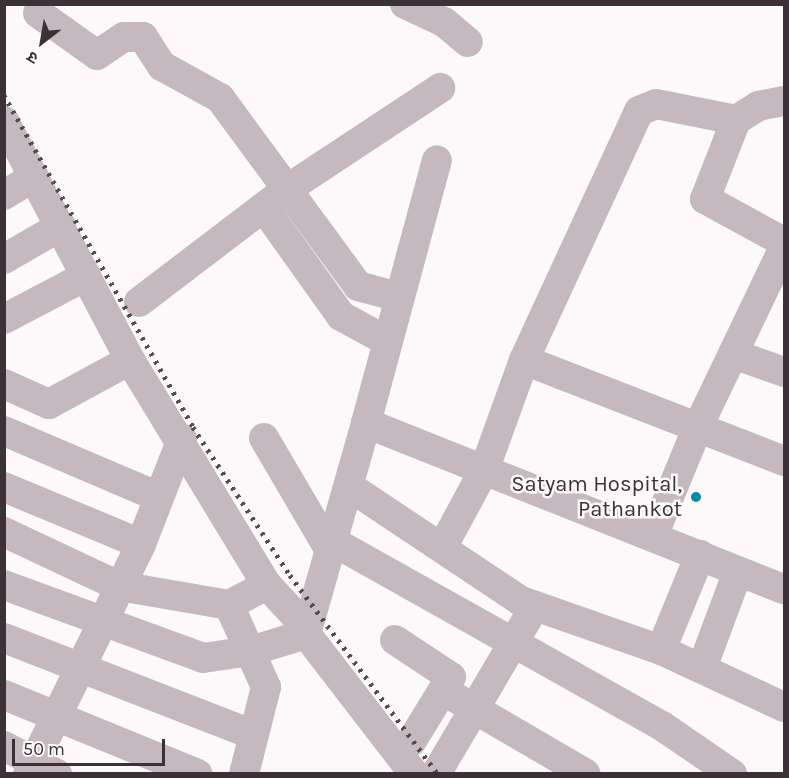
<!DOCTYPE html>
<html>
<head>
<meta charset="utf-8">
<style>
  body { margin:0 }
  #map { position:relative; width:789px; height:778px; overflow:hidden; background:#fdf8fa; font-family:Karla,"Noto Sans Devanagari",sans-serif }
  div>[style] { position:absolute }
  .minor>* { height:30px; margin:-15px; padding:0 15px; transform-origin:15px; border-radius:15px; background:#c5b9bf }
  .rail>* { height:4.5px; margin-top:-2.25px; transform-origin:0; background:repeating-linear-gradient(90deg,#564b51 0 3px,transparent 0 9px) }
  .dots>* { width:16px; height:16px; translate:-50% -50%; box-sizing:border-box; border:3px solid #fdf8fa; border-radius:50% }
  span { translate:-50% -50%; white-space:nowrap; text-align:center; line-height:1.15; -webkit-text-stroke:5px #fdf8fa; paint-order:stroke }
  .poi-label { font-size:22px; color:#3c3137 }
  .right { translate:-100% -50%; text-align:right }
  .frame { position:absolute; inset:0; border:6px solid #3c3137; pointer-events:none }
  .north { position:absolute; left:12px; top:12px; width:60px; height:60px; -webkit-text-stroke:4px #fdf8fa; paint-order:stroke; rotate:211deg; font-size:16px; font-weight:700; line-height:24px; text-align:center; color:#3c3137 }
  .north::after { content:''; display:block; margin:auto; width:21px; height:27px; background:#3c3137; clip-path:polygon(50% 0,100% 100%,50% 72%,0 100%) }
  .scale { position:absolute; left:12px; top:739px; width:153px; height:27px; box-sizing:border-box; border:3px solid #3c3137; border-top:0; padding-left:8px; font-size:18px; line-height:21px; white-space:nowrap; color:#3c3137; -webkit-text-stroke:4px #fdf8fa; paint-order:stroke }
</style>
</head>
<body>
<div id="map">
  <div class="minor">
    <i style="left:405px;top:4px;width:43px;rotate:24.8deg"></i>
    <i style="left:444px;top:22px;width:31px;rotate:40deg"></i>
    <i style="left:38px;top:13px;width:72px;rotate:35.4deg"></i>
    <i style="left:97px;top:55px;width:32px;rotate:-34deg"></i>
    <i style="left:124px;top:37px;width:19px"></i>
    <i style="left:143px;top:37px;width:35px;rotate:57deg"></i>
    <i style="left:162px;top:66px;width:66px;rotate:28.9deg"></i>
    <i style="left:220px;top:98px;width:233px;rotate:53.7deg"></i>
    <i style="left:358px;top:286px;width:41px;rotate:15.4deg"></i>
    <i style="left:736px;top:120px;width:85px;rotate:111.4deg"></i>
    <i style="left:705px;top:199px;width:90px;rotate:28.6deg"></i>
    <i style="left:4px;top:121px;width:270px;rotate:62.2deg"></i>
    <i style="left:130px;top:360px;width:263px;rotate:58.7deg"></i>
    <i style="left:267px;top:585px;width:59px;rotate:47.1deg"></i>
    <i style="left:4px;top:195px;width:35px;rotate:-31deg"></i>
    <i style="left:264px;top:208px;width:133px;rotate:54.5deg"></i>
    <i style="left:341px;top:316px;width:52px;rotate:28.5deg"></i>
    <i style="left:4px;top:259px;width:66px;rotate:-30.1deg"></i>
    <i style="left:139px;top:302px;width:185px;rotate:-37.3deg"></i>
    <i style="left:286px;top:190px;width:185px;rotate:-33.5deg"></i>
    <i style="left:4px;top:319px;width:93px;rotate:-27.7deg"></i>
    <i style="left:733px;top:354px;width:54px;rotate:19.4deg"></i>
    <i style="left:524px;top:360px;width:279px;rotate:21.2deg"></i>
    <i style="left:4px;top:384px;width:49px;rotate:24deg"></i>
    <i style="left:49px;top:404px;width:92px;rotate:-28.5deg"></i>
    <i style="left:366px;top:423px;width:272px;rotate:-74.9deg"></i>
    <i style="left:4px;top:431px;width:168px;rotate:23.1deg"></i>
    <i style="left:264px;top:438px;width:132px;rotate:59.6deg"></i>
    <i style="left:4px;top:487px;width:148px;rotate:22.6deg"></i>
    <i style="left:350px;top:487px;width:206px;rotate:33.7deg"></i>
    <i style="left:521px;top:601px;width:148px;rotate:19.3deg"></i>
    <i style="left:661px;top:650px;width:136px;rotate:24.9deg"></i>
    <i style="left:4px;top:532px;width:127px;rotate:25.2deg"></i>
    <i style="left:119px;top:586px;width:112px;rotate:9.8deg"></i>
    <i style="left:229px;top:605px;width:43px;rotate:-27.8deg"></i>
    <i style="left:653px;top:536px;width:113px;rotate:-67.7deg"></i>
    <i style="left:696px;top:431px;width:204px;rotate:-64.4deg"></i>
    <i style="left:334px;top:542px;width:376px;rotate:29.3deg"></i>
    <i style="left:662px;top:726px;width:85px;rotate:34.4deg"></i>
    <i style="left:442px;top:548px;width:91px;rotate:-61.7deg"></i>
    <i style="left:485px;top:468px;width:115px;rotate:-70.1deg"></i>
    <i style="left:524px;top:360px;width:274px;rotate:-65.2deg"></i>
    <i style="left:639px;top:111px;width:18px;rotate:-22deg"></i>
    <i style="left:656px;top:104px;width:82px;rotate:11.3deg"></i>
    <i style="left:736px;top:120px;width:26px;rotate:-32deg"></i>
    <i style="left:758px;top:106px;width:26px;rotate:-11deg"></i>
    <i style="left:4px;top:585px;width:212px;rotate:20.1deg"></i>
    <i style="left:203px;top:658px;width:49px;rotate:-8.3deg"></i>
    <i style="left:251px;top:651px;width:58px;rotate:-17.2deg"></i>
    <i style="left:229px;top:605px;width:90px;rotate:65.7deg"></i>
    <i style="left:266px;top:687px;width:90px;rotate:104.2deg"></i>
    <i style="left:4px;top:638px;width:268px;rotate:21.2deg"></i>
    <i style="left:395px;top:640px;width:67px;rotate:33.5deg"></i>
    <i style="left:451px;top:677px;width:76px;rotate:121.6deg"></i>
    <i style="left:661px;top:650px;width:103px;rotate:-67.7deg"></i>
    <i style="left:702px;top:668px;width:103px;rotate:-69.6deg"></i>
    <i style="left:444px;top:691px;width:164px;rotate:30.3deg"></i>
    <i style="left:4px;top:695px;width:209px;rotate:22.2deg"></i>
    <i style="left:4px;top:746px;width:60px;rotate:27.8deg"></i>
    <i style="left:28px;top:774px;width:256px;rotate:-63.8deg"></i>
    <i style="left:141px;top:544px;width:113px;rotate:-68.7deg"></i>
    <i style="left:414px;top:774px;width:177px;rotate:-127.6deg"></i>
    <i style="left:306px;top:634px;width:219px;rotate:-74.1deg"></i>
    <i style="left:366px;top:423px;width:450px;rotate:21.7deg"></i>
    <i style="left:436px;top:774px;width:195px;rotate:-59.5deg"></i>
  </div>
  <div class="rail">
    <i style="left:4px;top:95px;width:382px;rotate:60.3deg"></i>
    <i style="left:193px;top:427px;width:177px;rotate:56.8deg"></i>
    <i style="left:290px;top:575px;width:248px;rotate:53.4deg"></i>
  </div>
  <div class="dots">
    <i style="left:696px;top:497px;background:#008daa"></i>
  </div>
  <div class="poi-label">
    <span class="right" style="left:682px;top:497px">Satyam Hospital,<br>Pathankot</span>
  </div>
  <div class="frame"></div>
  <div class="north">उ</div>
  <div class="scale">50 m</div>
</div>
</body>
</html>
